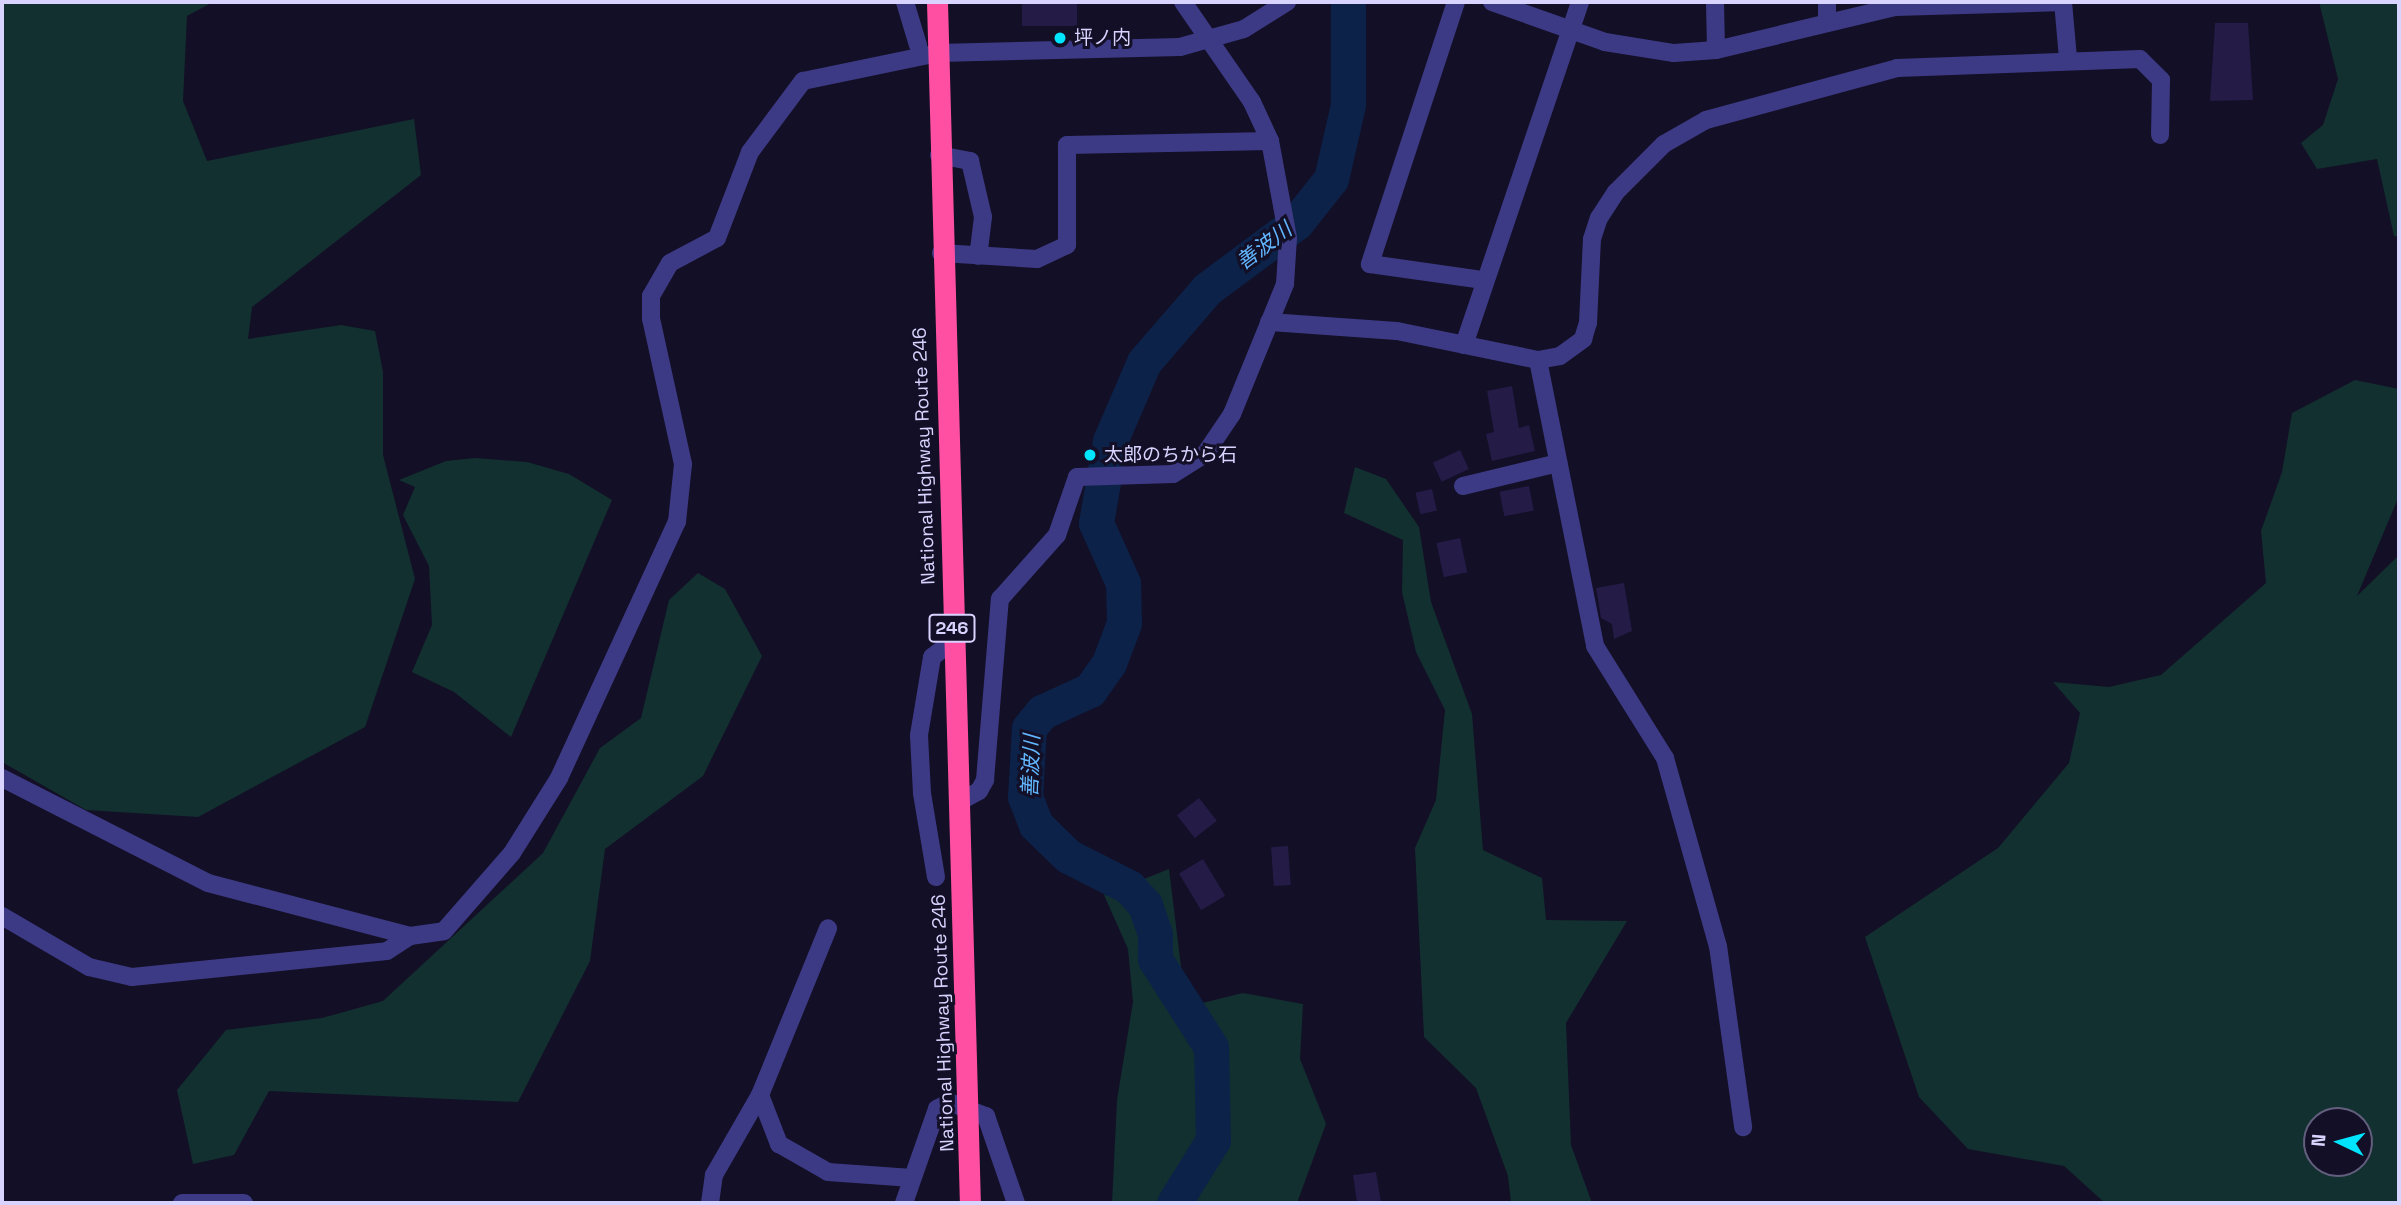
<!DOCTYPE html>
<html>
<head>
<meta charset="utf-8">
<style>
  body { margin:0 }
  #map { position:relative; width:2401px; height:1205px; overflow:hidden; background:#130f26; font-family:"Space Grotesk","Noto Sans JP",sans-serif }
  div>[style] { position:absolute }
  .green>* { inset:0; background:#12302f }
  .river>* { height:35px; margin:-17.5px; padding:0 17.5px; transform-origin:17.5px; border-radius:17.5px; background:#0c2248 }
  .building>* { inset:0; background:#241b47; transform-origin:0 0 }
  .minor>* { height:18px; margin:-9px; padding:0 9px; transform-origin:9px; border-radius:9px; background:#3d3a85 }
  .highway>* { height:21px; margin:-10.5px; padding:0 10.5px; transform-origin:10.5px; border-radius:10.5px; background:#ff4fa3 }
  .dots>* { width:19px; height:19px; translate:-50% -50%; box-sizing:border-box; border:4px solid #130f26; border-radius:50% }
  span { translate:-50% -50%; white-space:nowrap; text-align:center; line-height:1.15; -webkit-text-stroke:6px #130f26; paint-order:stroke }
  .shield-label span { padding:2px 5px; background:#130f26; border:2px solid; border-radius:5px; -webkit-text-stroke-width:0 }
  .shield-label { font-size:18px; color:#d9d4ff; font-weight:700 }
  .poi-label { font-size:19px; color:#d9d4ff }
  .left { translate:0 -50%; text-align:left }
  .street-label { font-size:19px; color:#d9d4ff }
  .water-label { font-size:21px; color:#62b6ff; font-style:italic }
  .frame { position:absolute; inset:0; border:4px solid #d9d4ff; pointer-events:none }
  .north { position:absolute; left:2303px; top:1107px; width:70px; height:70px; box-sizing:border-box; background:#130f26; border:2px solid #625e7d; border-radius:50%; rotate:275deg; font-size:19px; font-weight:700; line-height:28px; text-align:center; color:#d9d4ff }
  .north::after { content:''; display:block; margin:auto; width:24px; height:32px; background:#00e5ff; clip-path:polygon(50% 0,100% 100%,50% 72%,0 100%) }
</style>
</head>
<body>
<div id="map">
  <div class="green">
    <i style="clip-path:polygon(2px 2px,213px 2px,187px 16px,183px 101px,207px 161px,414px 119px,421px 175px,252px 307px,248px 339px,341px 325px,375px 331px,383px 372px,383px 455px,415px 579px,365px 727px,198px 817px,86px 810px,2px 762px)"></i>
    <i style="clip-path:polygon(2319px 2px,2399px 2px,2399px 237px,2394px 236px,2377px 159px,2317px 169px,2301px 143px,2323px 125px,2338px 79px)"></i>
    <i style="clip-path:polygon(evenodd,2355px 380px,2399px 389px,2399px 496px,2357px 596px,2399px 555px,2399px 1203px,2105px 1203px,2064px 1166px,1968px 1149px,1919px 1097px,1865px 937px,1998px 848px,2069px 763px,2080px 713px,2053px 682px,2109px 687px,2161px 675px,2266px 583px,2261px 531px,2282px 472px,2292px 413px,2355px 380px,2359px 1121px,2359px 1163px,2317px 1163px,2317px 1121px,2359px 1121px)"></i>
    <i style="clip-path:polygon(475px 458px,527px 462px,569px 474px,612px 500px,511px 737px,454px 692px,412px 672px,432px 625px,429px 566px,403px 515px,415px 487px,399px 480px,446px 461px)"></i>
    <i style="clip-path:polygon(1355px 467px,1386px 479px,1419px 527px,1431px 602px,1472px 714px,1483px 850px,1542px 878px,1546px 920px,1627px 921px,1566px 1023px,1571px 1145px,1592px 1203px,1511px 1203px,1508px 1176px,1476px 1088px,1424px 1037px,1415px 848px,1436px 800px,1445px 710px,1416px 652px,1402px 592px,1403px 540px,1344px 513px)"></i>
    <i style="clip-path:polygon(698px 573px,725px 589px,762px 656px,703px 776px,605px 849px,590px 961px,518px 1102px,269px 1091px,234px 1155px,193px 1164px,177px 1090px,226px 1030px,322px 1018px,383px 1001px,543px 853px,600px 748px,641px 718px,669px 600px)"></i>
    <i style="clip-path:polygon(1169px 869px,1186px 1007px,1243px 993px,1303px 1004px,1300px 1059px,1326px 1124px,1297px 1203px,1112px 1203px,1117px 1100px,1133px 1002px,1128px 949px,1104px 895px)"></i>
  </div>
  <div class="river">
    <i style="left:1174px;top:1203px;width:74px;rotate:-58.2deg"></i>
    <i style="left:1213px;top:1140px;width:93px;rotate:-91.2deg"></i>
    <i style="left:1211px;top:1047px;width:104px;rotate:-122.5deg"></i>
    <i style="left:1155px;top:959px;width:25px;rotate:-90deg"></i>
    <i style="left:1155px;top:934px;width:31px;rotate:-109deg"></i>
    <i style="left:1145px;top:905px;width:24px;rotate:-132deg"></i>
    <i style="left:1129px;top:887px;width:68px;rotate:-153.1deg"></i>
    <i style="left:1068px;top:856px;width:45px;rotate:-135.9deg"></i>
    <i style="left:1036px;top:825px;width:30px;rotate:-111deg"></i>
    <i style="left:1025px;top:797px;width:69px;rotate:-86.7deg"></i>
    <i style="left:1029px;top:728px;width:21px;rotate:-51deg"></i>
    <i style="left:1042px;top:712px;width:53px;rotate:-24.6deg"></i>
    <i style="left:1090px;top:690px;width:33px;rotate:-55deg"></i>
    <i style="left:1109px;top:663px;width:43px;rotate:-69.4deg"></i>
    <i style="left:1124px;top:623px;width:40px;rotate:-91.4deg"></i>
    <i style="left:1123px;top:583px;width:66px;rotate:-114.2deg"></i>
    <i style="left:1096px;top:523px;width:83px;rotate:-80.3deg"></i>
    <i style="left:1110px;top:441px;width:86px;rotate:-66.7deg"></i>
    <i style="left:1144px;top:362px;width:96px;rotate:-49.2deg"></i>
    <i style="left:1207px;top:289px;width:111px;rotate:-36.6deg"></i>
    <i style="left:1296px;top:223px;width:56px;rotate:-51.5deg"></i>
    <i style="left:1331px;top:179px;width:76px;rotate:-77.1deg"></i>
    <i style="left:1348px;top:105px;width:103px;rotate:-90deg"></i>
  </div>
  <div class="building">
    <i style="left:1022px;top:2px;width:55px;height:24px"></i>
    <i style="clip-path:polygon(2215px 23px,2248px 23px,2253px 100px,2210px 101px)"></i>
    <i style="clip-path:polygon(1512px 386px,1519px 428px,1529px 425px,1535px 451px,1492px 461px,1486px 434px,1494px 432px,1487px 391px)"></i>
    <i style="left:1460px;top:450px;width:21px;height:30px;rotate:65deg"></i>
    <i style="left:1529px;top:486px;width:25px;height:30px;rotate:79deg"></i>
    <i style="left:1432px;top:489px;width:22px;height:17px;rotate:77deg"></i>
    <i style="left:1460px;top:538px;width:35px;height:24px;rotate:78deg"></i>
    <i style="clip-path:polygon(1624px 583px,1632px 631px,1614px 639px,1612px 624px,1601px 618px,1596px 588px)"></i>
    <i style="left:1199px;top:798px;width:29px;height:28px;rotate:52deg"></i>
    <i style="left:1288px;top:846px;width:39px;height:17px;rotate:86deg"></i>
    <i style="left:1203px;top:859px;width:43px;height:28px;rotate:59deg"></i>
    <i style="clip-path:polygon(1376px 1172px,1381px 1203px,1357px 1202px,1353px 1175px)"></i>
  </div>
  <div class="minor">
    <i style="left:905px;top:2px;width:45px;rotate:73.2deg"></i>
    <i style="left:1456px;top:2px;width:276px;rotate:108.2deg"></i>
    <i style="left:1370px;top:264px;width:113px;rotate:8.1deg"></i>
    <i style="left:1492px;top:2px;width:120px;rotate:19.5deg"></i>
    <i style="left:1605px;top:42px;width:70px;rotate:9.1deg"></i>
    <i style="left:1674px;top:53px;width:42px;rotate:-4.1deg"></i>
    <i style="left:1716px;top:50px;width:184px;rotate:-13.5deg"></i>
    <i style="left:1895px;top:7px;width:168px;rotate:-1.7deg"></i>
    <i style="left:1715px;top:2px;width:48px;rotate:88.8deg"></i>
    <i style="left:1827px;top:2px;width:19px;rotate:90deg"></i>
    <i style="left:2063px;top:2px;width:56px;rotate:84.9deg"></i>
    <i style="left:939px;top:155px;width:32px;rotate:11deg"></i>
    <i style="left:970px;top:161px;width:57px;rotate:76.9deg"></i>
    <i style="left:983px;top:217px;width:39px;rotate:97deg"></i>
    <i style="left:941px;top:253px;width:96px;rotate:3.6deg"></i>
    <i style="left:1037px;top:259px;width:33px;rotate:-25deg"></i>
    <i style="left:1067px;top:245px;width:100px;rotate:-90deg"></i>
    <i style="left:1067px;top:145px;width:203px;rotate:-1.1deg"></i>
    <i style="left:1269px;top:322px;width:128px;rotate:4deg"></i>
    <i style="left:1397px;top:331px;width:144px;rotate:11.6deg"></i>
    <i style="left:1538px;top:360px;width:22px;rotate:-10deg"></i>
    <i style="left:1560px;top:356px;width:29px;rotate:-36deg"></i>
    <i style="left:1583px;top:339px;width:17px;rotate:-73deg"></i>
    <i style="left:1588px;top:323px;width:84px;rotate:-87.3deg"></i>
    <i style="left:1592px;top:239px;width:22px;rotate:-72deg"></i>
    <i style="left:1599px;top:218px;width:31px;rotate:-57deg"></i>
    <i style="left:1616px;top:192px;width:68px;rotate:-45deg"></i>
    <i style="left:1664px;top:144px;width:48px;rotate:-29.7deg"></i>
    <i style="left:1706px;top:120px;width:198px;rotate:-15.2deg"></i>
    <i style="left:1897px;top:68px;width:243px;rotate:-2.1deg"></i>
    <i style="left:2140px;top:59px;width:30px;rotate:45deg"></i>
    <i style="left:2161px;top:80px;width:55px;rotate:91deg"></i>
    <i style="left:1464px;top:345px;width:362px;rotate:-71.3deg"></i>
    <i style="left:1538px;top:360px;width:292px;rotate:78.7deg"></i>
    <i style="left:1595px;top:646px;width:132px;rotate:58deg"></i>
    <i style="left:1665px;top:758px;width:195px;rotate:74.3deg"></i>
    <i style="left:1718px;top:946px;width:183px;rotate:82.1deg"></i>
    <i style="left:1463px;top:486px;width:98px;rotate:-13.6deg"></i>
    <i style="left:2px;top:778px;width:231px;rotate:27deg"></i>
    <i style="left:208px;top:883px;width:209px;rotate:14.7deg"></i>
    <i style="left:410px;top:936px;width:34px;rotate:-8deg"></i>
    <i style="left:444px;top:931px;width:103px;rotate:-48.9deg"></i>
    <i style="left:512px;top:853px;width:89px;rotate:-57.9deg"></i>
    <i style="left:559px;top:778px;width:282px;rotate:-65.3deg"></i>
    <i style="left:677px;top:522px;width:58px;rotate:-84.1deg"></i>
    <i style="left:683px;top:464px;width:148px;rotate:-102.4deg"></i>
    <i style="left:651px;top:319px;width:23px;rotate:-90deg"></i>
    <i style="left:651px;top:296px;width:38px;rotate:-60deg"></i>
    <i style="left:670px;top:263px;width:53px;rotate:-28deg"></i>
    <i style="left:717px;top:238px;width:92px;rotate:-69deg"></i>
    <i style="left:750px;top:152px;width:89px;rotate:-53.3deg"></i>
    <i style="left:803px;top:81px;width:138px;rotate:-11.7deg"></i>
    <i style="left:938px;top:53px;width:242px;rotate:-1.4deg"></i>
    <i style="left:1180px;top:47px;width:66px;rotate:-15.7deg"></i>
    <i style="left:1244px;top:29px;width:51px;rotate:-32.1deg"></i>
    <i style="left:959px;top:802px;width:23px;rotate:-29deg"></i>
    <i style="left:979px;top:791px;width:13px;rotate:-61deg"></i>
    <i style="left:985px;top:780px;width:182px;rotate:-85.3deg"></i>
    <i style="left:1000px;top:599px;width:86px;rotate:-48.3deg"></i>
    <i style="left:1057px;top:535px;width:61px;rotate:-71deg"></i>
    <i style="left:1077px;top:477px;width:96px;rotate:-1.8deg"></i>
    <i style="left:1173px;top:474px;width:38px;rotate:-32deg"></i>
    <i style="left:1205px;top:454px;width:48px;rotate:-56deg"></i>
    <i style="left:1232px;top:414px;width:140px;rotate:-67.8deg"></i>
    <i style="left:1285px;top:284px;width:46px;rotate:-86.3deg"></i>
    <i style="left:1288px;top:238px;width:99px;rotate:-100.5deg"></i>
    <i style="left:1270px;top:141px;width:43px;rotate:-114.8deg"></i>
    <i style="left:1252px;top:102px;width:121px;rotate:-124.6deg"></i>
    <i style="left:936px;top:877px;width:85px;rotate:-99.5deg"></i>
    <i style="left:922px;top:793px;width:58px;rotate:-93deg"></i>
    <i style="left:919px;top:735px;width:79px;rotate:-80.5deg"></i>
    <i style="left:932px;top:657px;width:26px;rotate:-37deg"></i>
    <i style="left:2px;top:916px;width:101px;rotate:30.4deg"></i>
    <i style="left:89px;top:967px;width:44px;rotate:13.1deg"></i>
    <i style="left:132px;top:977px;width:256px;rotate:-5.8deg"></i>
    <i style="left:387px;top:951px;width:27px;rotate:-33deg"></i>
    <i style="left:760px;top:1095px;width:53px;rotate:68.8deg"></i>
    <i style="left:779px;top:1144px;width:56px;rotate:29.7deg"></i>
    <i style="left:828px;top:1172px;width:84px;rotate:4.1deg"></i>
    <i style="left:182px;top:1203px;width:62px"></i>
    <i style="left:710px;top:1203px;width:28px;rotate:-82deg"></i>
    <i style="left:714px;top:1175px;width:92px;rotate:-60.1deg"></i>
    <i style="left:760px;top:1095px;width:180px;rotate:-67.8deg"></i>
    <i style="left:904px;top:1203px;width:100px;rotate:-70.7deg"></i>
    <i style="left:937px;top:1109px;width:14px;rotate:-30deg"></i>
    <i style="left:949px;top:1102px;width:40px;rotate:21deg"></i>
    <i style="left:986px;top:1116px;width:92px;rotate:71deg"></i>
  </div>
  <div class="highway">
    <i style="left:937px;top:2px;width:1201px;rotate:88.43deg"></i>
  </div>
  <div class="dots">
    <i style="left:1060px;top:38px;background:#00e5ff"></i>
    <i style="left:1090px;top:455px;background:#00e5ff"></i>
  </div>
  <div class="shield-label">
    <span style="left:952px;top:628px">246</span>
  </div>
  <div class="poi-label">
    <span class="left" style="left:1074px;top:38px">坪ノ内</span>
    <span class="left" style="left:1104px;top:455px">太郎のちから石</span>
  </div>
  <div class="street-label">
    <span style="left:924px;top:456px;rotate:-92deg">National Highway Route 246</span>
    <span style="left:943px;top:1023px;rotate:-92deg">National Highway Route 246</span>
  </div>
  <div class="water-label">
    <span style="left:1264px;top:246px;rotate:-37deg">善波川</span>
    <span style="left:1031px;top:766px;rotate:-88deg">善波川</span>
  </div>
  <div class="frame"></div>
  <div class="north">N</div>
</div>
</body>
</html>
